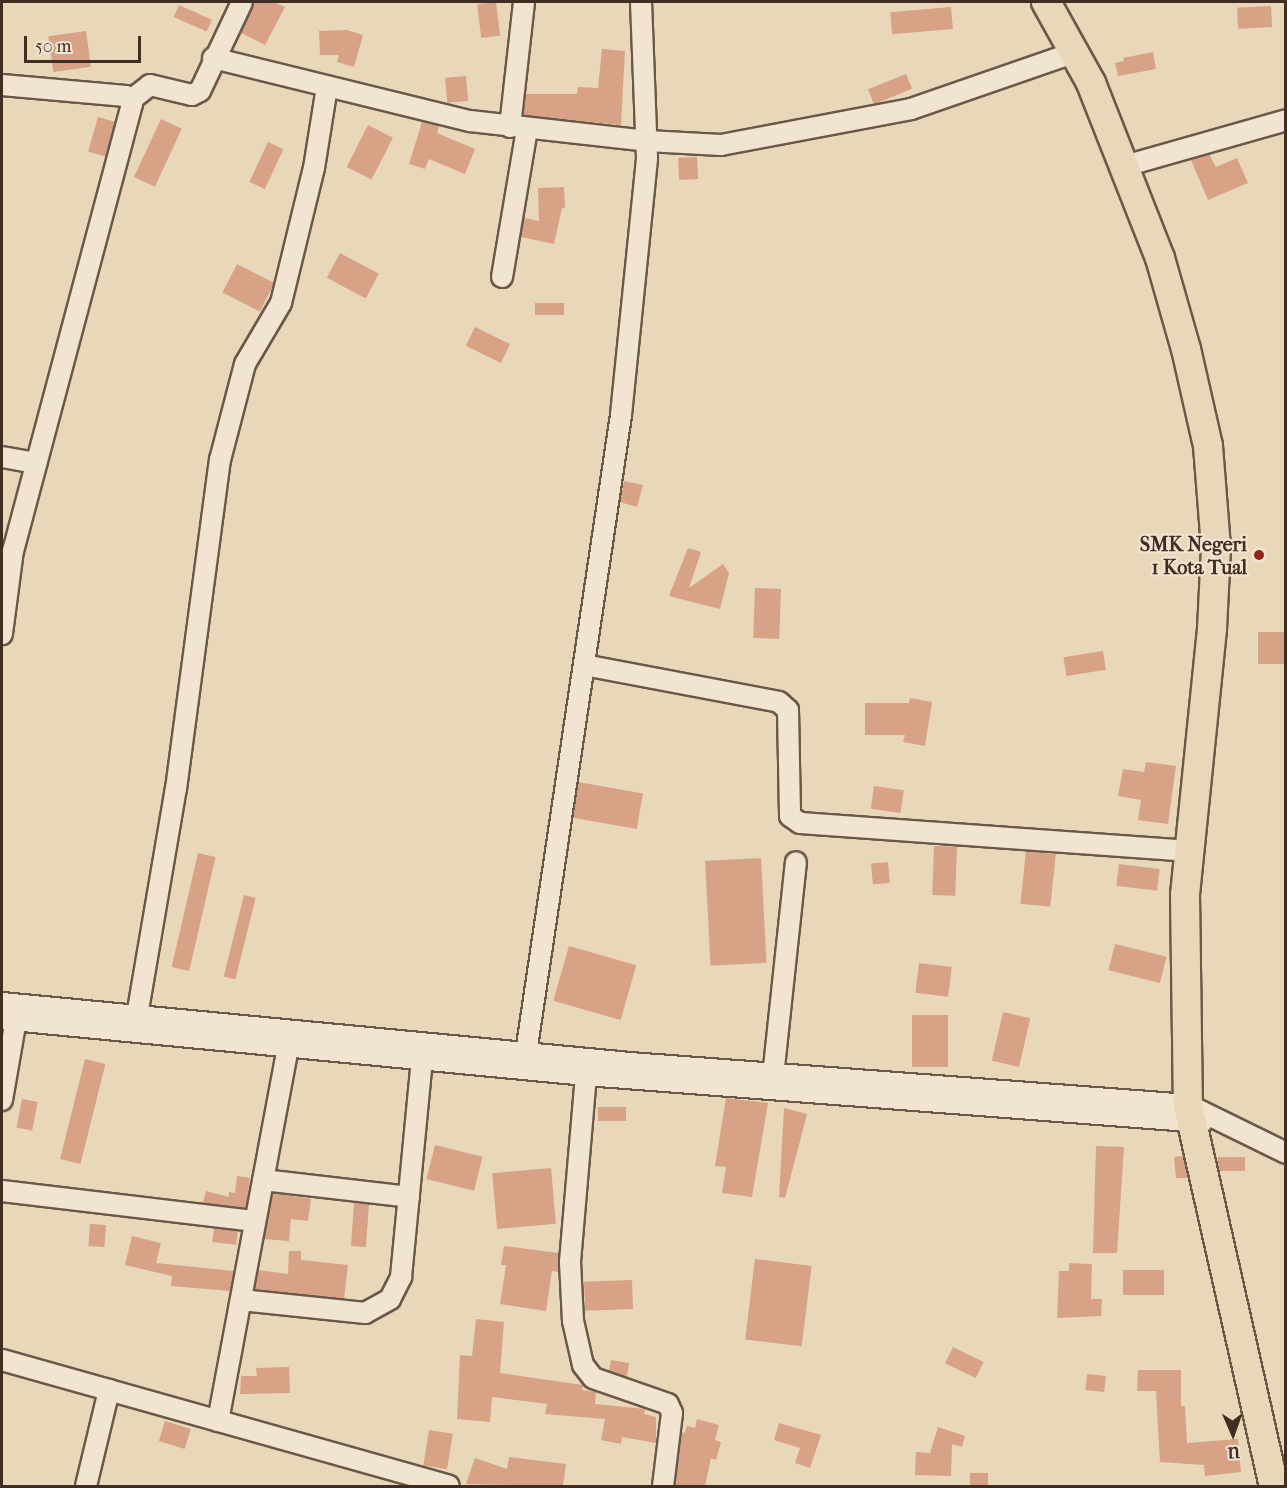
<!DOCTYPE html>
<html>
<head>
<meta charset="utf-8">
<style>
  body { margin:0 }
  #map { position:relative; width:1287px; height:1488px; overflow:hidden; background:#e9d7ba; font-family:"IM FELL French Canon",serif }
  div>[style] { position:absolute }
  .building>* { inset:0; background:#d7a286; transform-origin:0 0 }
  .roads { filter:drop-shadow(2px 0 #6a5848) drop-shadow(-2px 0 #6a5848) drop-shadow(0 2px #6a5848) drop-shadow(0 -2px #6a5848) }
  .minor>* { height:20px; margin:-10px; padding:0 10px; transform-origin:10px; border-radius:10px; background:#f1e5d2 }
  .highway>* { height:28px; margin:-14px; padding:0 14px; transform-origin:14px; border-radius:14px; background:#e9d7ba }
  .dots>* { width:16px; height:16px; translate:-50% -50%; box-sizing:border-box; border:3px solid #f1e5d2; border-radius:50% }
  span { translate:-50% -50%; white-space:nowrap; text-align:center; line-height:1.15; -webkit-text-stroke:4.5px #f1e5d2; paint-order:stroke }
  .poi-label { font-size:20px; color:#402e22; font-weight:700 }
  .right { translate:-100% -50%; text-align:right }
  .frame { position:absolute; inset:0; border:3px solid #402e22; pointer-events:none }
  .north { position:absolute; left:1203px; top:1404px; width:60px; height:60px; -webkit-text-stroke:4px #f1e5d2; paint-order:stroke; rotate:178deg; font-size:16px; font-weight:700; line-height:24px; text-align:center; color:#402e22 }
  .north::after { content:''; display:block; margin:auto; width:21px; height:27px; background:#402e22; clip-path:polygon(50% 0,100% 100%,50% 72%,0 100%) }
  .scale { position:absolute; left:24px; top:36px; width:117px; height:27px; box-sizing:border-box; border:3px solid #402e22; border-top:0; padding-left:8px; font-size:18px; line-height:21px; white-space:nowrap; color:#402e22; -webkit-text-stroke:4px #f1e5d2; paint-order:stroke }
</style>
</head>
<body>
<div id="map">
  <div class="building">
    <i style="clip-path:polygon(254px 2px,274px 2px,285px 7px,265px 45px,241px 33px)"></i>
    <i style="left:496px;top:2px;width:34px;height:19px;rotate:83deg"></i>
    <i style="left:179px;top:5px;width:36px;height:13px;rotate:24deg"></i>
    <i style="left:1271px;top:6px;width:21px;height:34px;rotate:87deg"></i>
    <i style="left:951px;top:7px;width:22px;height:61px;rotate:85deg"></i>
    <i style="clip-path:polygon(347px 30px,363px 35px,354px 67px,337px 62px,339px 55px,320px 55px,319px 31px)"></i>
    <i style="left:86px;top:31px;width:36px;height:38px;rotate:82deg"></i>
    <i style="clip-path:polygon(602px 49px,625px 51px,621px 125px,523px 115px,526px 94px,577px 94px,578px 87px,598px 88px)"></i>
    <i style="clip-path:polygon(1153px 52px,1156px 69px,1118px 76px,1115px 63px,1124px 61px,1123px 58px)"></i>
    <i style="left:906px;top:74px;width:16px;height:41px;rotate:68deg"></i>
    <i style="left:466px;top:76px;width:25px;height:21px;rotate:85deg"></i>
    <i style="left:98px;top:117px;width:18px;height:36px;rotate:16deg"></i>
    <i style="left:161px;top:119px;width:23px;height:64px;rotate:25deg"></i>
    <i style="clip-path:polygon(422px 122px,439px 126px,437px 133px,475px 149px,465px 174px,429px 159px,425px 169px,409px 164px)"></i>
    <i style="left:368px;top:125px;width:28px;height:47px;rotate:27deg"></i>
    <i style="left:268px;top:142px;width:17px;height:44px;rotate:25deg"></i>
    <i style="clip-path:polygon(1209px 154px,1216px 167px,1237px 158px,1248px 183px,1208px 200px,1191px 160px)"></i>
    <i style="left:697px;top:157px;width:22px;height:19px;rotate:87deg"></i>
    <i style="clip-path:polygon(564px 187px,565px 208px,562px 208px,554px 244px,521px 237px,524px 218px,539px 221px,538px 188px)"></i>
    <i style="left:340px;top:253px;width:44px;height:28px;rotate:28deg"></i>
    <i style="left:237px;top:264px;width:42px;height:32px;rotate:27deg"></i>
    <i style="left:535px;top:303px;width:29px;height:12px"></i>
    <i style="left:475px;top:327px;width:39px;height:21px;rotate:26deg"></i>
    <i style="clip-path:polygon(624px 481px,643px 485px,637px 507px,620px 502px)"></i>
    <i style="clip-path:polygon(688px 548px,701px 552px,689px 588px,723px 564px,729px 573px,720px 609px,669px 596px)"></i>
    <i style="left:755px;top:588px;width:26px;height:50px;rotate:2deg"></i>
    <i style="left:1286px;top:632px;width:32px;height:28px;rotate:90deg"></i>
    <i style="left:1103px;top:651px;width:19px;height:40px;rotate:81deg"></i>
    <i style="clip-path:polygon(910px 698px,932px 702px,925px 746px,903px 742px,905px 735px,865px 735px,865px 703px,909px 703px)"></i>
    <i style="clip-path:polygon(1146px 762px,1176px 766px,1168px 824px,1138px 820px,1141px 800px,1118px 796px,1123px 769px,1144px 772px)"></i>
    <i style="left:578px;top:782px;width:66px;height:36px;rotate:10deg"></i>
    <i style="left:874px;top:786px;width:30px;height:23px;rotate:8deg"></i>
    <i style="left:934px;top:846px;width:23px;height:49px;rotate:2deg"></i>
    <i style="left:1026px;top:851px;width:30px;height:53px;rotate:6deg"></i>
    <i style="left:198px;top:853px;width:18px;height:117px;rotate:13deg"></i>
    <i style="left:761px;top:858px;width:105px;height:56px;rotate:87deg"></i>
    <i style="left:888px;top:862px;width:21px;height:17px;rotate:85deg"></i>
    <i style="left:1119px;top:864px;width:41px;height:22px;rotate:7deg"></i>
    <i style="left:244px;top:895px;width:12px;height:84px;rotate:14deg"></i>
    <i style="left:1115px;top:944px;width:53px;height:27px;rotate:14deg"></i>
    <i style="left:569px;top:946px;width:70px;height:57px;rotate:16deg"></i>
    <i style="left:919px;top:963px;width:33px;height:30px;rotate:7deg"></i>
    <i style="left:1003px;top:1012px;width:28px;height:50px;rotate:13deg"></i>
    <i style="left:912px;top:1015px;width:36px;height:52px"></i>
    <i style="left:85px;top:1059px;width:21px;height:103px;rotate:14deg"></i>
    <i style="clip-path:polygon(726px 1098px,768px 1103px,752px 1197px,722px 1193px,726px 1167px,715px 1166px)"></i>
    <i style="left:22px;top:1099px;width:16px;height:29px;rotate:11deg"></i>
    <i style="left:598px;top:1107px;width:28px;height:14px"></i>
    <i style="clip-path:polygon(784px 1108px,807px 1114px,785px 1198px,779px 1197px)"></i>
    <i style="left:435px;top:1145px;width:49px;height:35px;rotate:14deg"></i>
    <i style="clip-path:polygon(1096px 1146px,1124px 1147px,1117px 1253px,1093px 1253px)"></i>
    <i style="clip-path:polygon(1183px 1156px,1188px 1178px,1176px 1178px,1174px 1157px)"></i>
    <i style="left:1245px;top:1157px;width:14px;height:27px;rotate:90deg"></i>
    <i style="left:551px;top:1168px;width:56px;height:59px;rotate:85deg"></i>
    <i style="clip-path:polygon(237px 1176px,250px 1178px,246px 1208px,203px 1203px,206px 1191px,229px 1197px,229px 1192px,235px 1193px)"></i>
    <i style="clip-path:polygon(273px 1193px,311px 1199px,308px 1221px,291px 1219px,289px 1241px,264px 1239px)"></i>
    <i style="left:354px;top:1203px;width:15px;height:43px;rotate:4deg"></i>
    <i style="left:90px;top:1224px;width:16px;height:22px;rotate:4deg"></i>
    <i style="left:214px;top:1228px;width:24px;height:14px;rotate:7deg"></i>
    <i style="clip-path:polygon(132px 1236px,161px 1243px,156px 1263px,234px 1271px,230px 1291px,171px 1286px,172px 1276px,125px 1265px)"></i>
    <i style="clip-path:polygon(504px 1246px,559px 1253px,558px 1272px,552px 1271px,546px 1311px,500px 1304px,506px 1265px,501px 1265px)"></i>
    <i style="clip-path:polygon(289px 1251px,301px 1251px,301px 1260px,348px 1265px,344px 1299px,255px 1289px,258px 1270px,288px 1274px)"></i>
    <i style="left:755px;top:1259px;width:57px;height:81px;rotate:7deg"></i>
    <i style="clip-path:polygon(1069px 1263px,1092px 1264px,1091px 1299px,1102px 1299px,1101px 1316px,1057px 1318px,1059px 1271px,1069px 1271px)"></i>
    <i style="left:1123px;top:1270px;width:41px;height:25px"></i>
    <i style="left:632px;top:1280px;width:29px;height:48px;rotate:88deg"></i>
    <i style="clip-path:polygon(476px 1319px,504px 1322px,500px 1373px,583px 1385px,582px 1390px,596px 1392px,595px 1404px,645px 1409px,644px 1414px,656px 1417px,656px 1443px,622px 1437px,621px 1444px,601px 1440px,605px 1419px,545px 1414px,547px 1404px,492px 1397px,490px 1422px,457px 1419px,460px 1355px,472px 1356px)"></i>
    <i style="left:953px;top:1347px;width:34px;height:18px;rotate:26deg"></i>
    <i style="clip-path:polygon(611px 1360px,629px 1363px,627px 1377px,609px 1371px)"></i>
    <i style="clip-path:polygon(289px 1367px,290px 1393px,240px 1394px,241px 1376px,257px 1376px,256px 1368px)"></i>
    <i style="clip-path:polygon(1138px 1370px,1181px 1370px,1181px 1406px,1185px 1406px,1187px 1443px,1238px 1439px,1241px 1472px,1205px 1476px,1204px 1465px,1160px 1462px,1156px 1391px,1137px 1391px)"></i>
    <i style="left:1087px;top:1374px;width:19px;height:16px;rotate:6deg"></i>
    <i style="clip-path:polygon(697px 1419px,719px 1425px,715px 1440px,721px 1442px,716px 1460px,711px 1458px,705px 1486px,675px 1486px,682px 1432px,685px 1433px,687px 1426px,695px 1428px)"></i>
    <i style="left:165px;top:1421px;width:27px;height:21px;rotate:17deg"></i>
    <i style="clip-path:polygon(779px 1423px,821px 1435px,810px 1468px,795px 1463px,800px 1448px,774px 1440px)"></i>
    <i style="clip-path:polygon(938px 1427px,965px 1436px,962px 1447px,952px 1444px,951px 1476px,915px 1475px,916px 1452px,930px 1453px)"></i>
    <i style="left:429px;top:1430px;width:24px;height:36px;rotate:9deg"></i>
    <i style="clip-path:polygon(509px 1457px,566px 1464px,563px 1486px,466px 1484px,475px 1458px,507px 1469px)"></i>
    <i style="left:988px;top:1473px;width:13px;height:18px;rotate:90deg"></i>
  </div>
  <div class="roads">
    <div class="minor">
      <i style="left:213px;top:58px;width:265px;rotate:13.8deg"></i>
      <i style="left:470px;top:121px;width:178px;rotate:6.4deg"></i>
      <i style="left:647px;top:141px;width:74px;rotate:3.1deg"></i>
      <i style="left:721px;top:145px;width:193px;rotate:-10.7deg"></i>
      <i style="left:911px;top:109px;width:175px;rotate:-19.1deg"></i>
      <i style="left:2px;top:85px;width:124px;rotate:5.1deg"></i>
      <i style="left:126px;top:96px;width:10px;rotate:53deg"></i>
      <i style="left:132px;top:104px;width:462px;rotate:104.9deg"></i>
      <i style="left:13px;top:550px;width:85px;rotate:97.5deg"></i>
      <i style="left:131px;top:100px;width:24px;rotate:-38deg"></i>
      <i style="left:150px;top:85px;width:43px;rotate:13.4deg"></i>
      <i style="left:192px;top:95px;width:9px;rotate:-27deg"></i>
      <i style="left:200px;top:91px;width:98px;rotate:-64.7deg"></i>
      <i style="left:510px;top:127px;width:126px;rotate:-83.6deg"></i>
      <i style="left:1125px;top:166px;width:167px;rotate:-15.9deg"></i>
      <i style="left:502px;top:277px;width:150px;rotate:-80.4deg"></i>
      <i style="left:2px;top:457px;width:35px;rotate:10deg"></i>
      <i style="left:584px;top:665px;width:198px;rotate:10.7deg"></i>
      <i style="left:779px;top:702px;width:12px;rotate:42deg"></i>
      <i style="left:788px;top:710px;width:106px;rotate:88.9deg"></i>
      <i style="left:790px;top:816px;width:12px;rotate:35deg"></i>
      <i style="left:800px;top:823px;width:388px;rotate:4.1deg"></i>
      <i style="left:2px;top:1003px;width:631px;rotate:5.46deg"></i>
      <i style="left:630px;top:1063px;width:560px;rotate:4.3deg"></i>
      <i style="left:1188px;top:1105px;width:109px;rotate:26.1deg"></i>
      <i style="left:137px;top:1016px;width:230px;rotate:-80.3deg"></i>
      <i style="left:176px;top:789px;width:332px;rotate:-82.4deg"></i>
      <i style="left:220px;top:460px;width:99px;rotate:-75.4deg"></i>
      <i style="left:245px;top:364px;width:71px;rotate:-59.5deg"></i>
      <i style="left:281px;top:303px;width:139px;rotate:-76.3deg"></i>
      <i style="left:314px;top:168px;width:82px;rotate:-80.9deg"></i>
      <i style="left:2px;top:1019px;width:587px;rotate:5.48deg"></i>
      <i style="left:586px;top:1075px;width:618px;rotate:4.36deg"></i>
      <i style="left:526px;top:1053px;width:645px;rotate:-81.53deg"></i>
      <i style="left:621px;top:415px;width:258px;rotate:-84.2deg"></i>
      <i style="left:647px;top:158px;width:156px;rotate:-92.2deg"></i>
      <i style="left:586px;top:1075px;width:188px;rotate:94.9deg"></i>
      <i style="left:570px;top:1262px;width:59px;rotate:87.1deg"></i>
      <i style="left:573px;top:1321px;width:45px;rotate:77.2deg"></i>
      <i style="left:583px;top:1365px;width:16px;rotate:52deg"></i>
      <i style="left:593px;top:1378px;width:79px;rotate:19.1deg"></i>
      <i style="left:668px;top:1404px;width:10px;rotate:66deg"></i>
      <i style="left:672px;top:1413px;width:74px;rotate:97deg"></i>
      <i style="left:772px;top:1086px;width:225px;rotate:-83.9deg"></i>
      <i style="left:2px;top:1100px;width:94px;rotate:-80.2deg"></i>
      <i style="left:263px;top:1180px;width:147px;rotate:6.6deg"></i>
      <i style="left:2px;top:1191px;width:255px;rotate:6.8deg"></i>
      <i style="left:241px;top:1300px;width:125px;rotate:6deg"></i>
      <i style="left:365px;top:1313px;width:29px;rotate:-29deg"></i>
      <i style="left:390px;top:1299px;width:25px;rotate:-63deg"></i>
      <i style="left:401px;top:1277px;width:219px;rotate:-84.5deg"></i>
      <i style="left:2px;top:1360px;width:464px;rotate:15.7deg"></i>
      <i style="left:218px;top:1421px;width:381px;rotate:-79.4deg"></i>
      <i style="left:86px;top:1486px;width:99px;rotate:-76.5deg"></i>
    </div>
    <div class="highway">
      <i style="left:1046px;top:2px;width:93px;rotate:60.9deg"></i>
      <i style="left:1091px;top:83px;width:188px;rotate:68.5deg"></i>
      <i style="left:1160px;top:258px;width:95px;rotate:74.1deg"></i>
      <i style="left:1186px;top:349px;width:99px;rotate:77.2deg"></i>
      <i style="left:1208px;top:446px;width:102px;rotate:85.5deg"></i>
      <i style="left:1216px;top:548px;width:81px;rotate:92.8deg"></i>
      <i style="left:1212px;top:629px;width:267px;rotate:95.8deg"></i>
      <i style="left:1185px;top:895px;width:210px;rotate:89.2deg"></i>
      <i style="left:1188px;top:1105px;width:391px;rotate:77.3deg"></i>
    </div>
  </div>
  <div class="dots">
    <i style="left:1259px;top:555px;background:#8f2418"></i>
  </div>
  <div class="poi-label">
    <span class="right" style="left:1247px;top:556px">SMK Negeri<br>1 Kota Tual</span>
  </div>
  <div class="frame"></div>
  <div class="north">U</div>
  <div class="scale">50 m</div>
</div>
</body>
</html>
